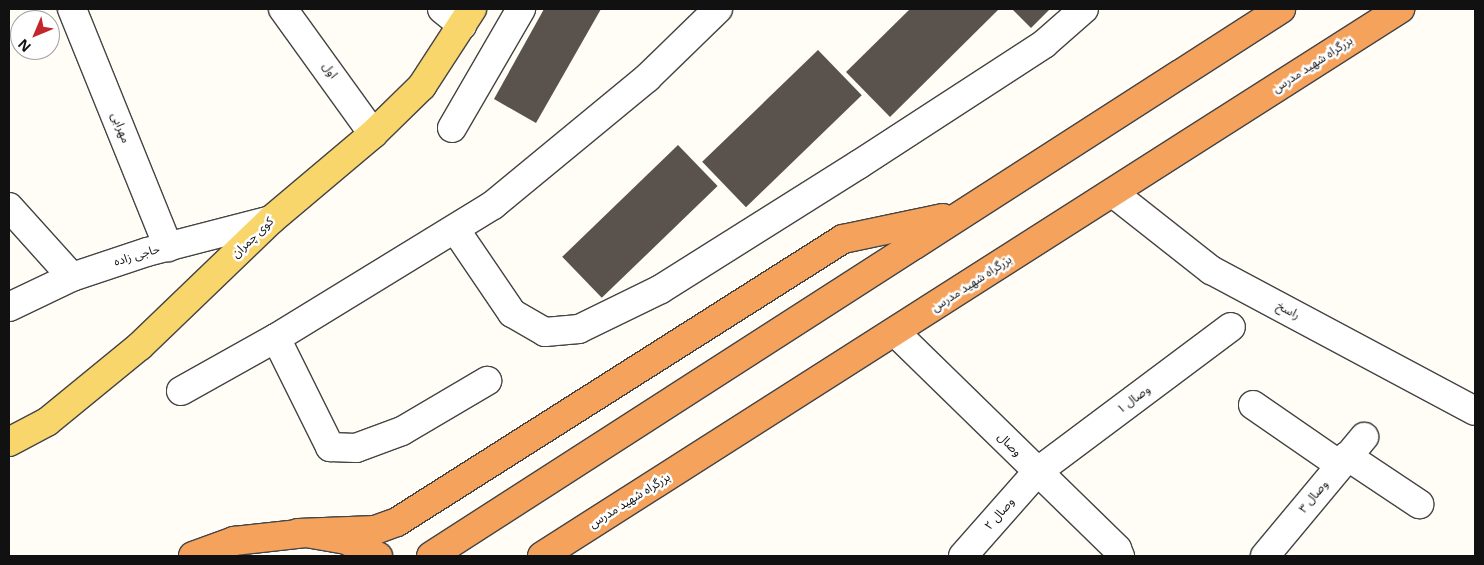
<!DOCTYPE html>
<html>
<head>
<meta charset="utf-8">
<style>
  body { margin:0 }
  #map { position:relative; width:1484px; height:565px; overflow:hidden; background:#fffdf5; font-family:Georgia,"Noto Sans Arabic",serif }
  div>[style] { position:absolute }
  .building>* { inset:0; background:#5a524d; transform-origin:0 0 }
  .roads { filter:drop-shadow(1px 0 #444) drop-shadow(-1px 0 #444) drop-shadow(0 1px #444) drop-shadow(0 -1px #444) }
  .minor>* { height:28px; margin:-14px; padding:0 14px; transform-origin:14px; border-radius:14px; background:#fff }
  .major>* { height:28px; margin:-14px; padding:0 14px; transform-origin:14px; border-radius:14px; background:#f9d66b }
  .highway>* { height:28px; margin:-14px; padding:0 14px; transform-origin:14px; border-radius:14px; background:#f5a25d }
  span { translate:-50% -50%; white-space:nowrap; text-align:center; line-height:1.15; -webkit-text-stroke:5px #fff; paint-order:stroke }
  .street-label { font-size:12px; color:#111 }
  .frame { position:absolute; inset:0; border:10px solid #111; pointer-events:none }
  .north { position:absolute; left:10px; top:10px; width:50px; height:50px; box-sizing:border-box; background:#fff; border:1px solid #a0a0a0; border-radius:50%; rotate:225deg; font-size:14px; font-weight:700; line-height:20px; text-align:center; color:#111 }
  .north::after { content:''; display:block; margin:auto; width:18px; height:22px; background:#c4262e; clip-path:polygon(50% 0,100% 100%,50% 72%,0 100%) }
</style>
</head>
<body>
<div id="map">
  <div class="building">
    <i style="clip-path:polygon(544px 9px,601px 9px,536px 123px,494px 99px)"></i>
    <i style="clip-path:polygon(910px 9px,999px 9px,890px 117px,846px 72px)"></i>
    <i style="clip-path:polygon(1012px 9px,1050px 9px,1031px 28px)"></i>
    <i style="left:818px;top:50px;width:63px;height:161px;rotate:46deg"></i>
    <i style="left:678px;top:145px;width:57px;height:161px;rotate:46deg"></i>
  </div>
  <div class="roads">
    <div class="minor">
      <i style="left:72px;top:9px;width:257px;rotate:68deg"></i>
      <i style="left:283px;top:9px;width:154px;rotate:54.2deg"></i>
      <i style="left:442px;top:9px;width:26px;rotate:39deg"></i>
      <i style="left:452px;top:128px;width:138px;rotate:-59.9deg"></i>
      <i style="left:1113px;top:193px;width:125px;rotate:38.2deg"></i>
      <i style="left:1211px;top:270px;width:299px;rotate:28.1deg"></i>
      <i style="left:9px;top:207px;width:94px;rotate:48deg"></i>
      <i style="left:455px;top:229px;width:102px;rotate:55.8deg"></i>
      <i style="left:512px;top:313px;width:38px;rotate:30deg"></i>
      <i style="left:545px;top:332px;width:34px;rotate:-5deg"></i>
      <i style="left:579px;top:329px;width:91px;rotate:-26deg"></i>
      <i style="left:661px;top:289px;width:233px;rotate:-32.2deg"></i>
      <i style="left:858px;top:165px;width:222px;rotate:-33deg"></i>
      <i style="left:1044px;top:44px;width:53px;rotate:-41.2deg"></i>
      <i style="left:9px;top:307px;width:70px;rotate:-25.5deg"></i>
      <i style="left:72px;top:277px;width:79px;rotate:-18.4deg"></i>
      <i style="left:147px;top:252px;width:128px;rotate:-14.5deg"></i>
      <i style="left:896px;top:333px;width:309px;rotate:44.3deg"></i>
      <i style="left:1117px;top:549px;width:8px;rotate:67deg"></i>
      <i style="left:276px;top:338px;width:122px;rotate:63.6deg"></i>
      <i style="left:330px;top:447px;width:26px;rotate:2deg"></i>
      <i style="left:356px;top:448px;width:49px;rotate:-20.3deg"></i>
      <i style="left:402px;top:431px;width:99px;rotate:-30.5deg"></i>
      <i style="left:181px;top:391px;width:109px;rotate:-29.2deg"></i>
      <i style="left:276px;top:338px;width:255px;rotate:-31.5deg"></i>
      <i style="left:493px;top:205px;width:200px;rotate:-39.5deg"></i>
      <i style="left:647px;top:78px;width:99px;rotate:-44.2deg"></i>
      <i style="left:1253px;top:405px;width:106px;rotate:34.6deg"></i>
      <i style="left:1347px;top:456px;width:87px;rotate:33.7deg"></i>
      <i style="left:963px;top:556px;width:112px;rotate:-48.6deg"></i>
      <i style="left:1037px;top:472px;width:242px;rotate:-36.8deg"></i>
      <i style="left:1265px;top:556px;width:155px;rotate:-50.2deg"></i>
    </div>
    <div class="major">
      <i style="left:9px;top:442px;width:43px;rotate:-27.8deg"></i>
      <i style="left:47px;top:422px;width:120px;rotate:-39.3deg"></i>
      <i style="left:140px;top:346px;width:182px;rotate:-43.9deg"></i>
      <i style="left:271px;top:220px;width:133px;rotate:-40.1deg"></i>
      <i style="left:373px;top:134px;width:69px;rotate:-44.4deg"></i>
      <i style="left:422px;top:86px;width:92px;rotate:-57deg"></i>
    </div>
    <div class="highway">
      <i style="left:298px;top:533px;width:77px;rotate:-2.2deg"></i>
      <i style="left:375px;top:530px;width:23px;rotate:-20deg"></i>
      <i style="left:397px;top:522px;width:528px;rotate:-32.4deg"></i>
      <i style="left:843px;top:239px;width:102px;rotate:-11.9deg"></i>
      <i style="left:193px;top:556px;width:44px;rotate:-20.1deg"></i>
      <i style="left:234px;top:541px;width:72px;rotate:-6.3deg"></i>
      <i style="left:306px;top:533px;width:41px;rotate:9.9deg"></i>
      <i style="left:346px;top:540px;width:36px;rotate:27deg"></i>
      <i style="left:431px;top:556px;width:1011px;rotate:-32.76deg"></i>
      <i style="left:542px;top:556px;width:1018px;rotate:-32.52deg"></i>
    </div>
  </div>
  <div class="street-label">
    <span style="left:1313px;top:65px;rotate:-33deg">بزرگراه شهید مدرس</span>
    <span style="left:329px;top:71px;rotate:53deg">اول</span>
    <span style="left:120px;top:128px;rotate:68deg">مهرابی</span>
    <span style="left:253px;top:238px;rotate:-44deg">کوی چمران</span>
    <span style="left:137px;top:256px;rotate:-17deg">حاجی زاده</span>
    <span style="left:972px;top:284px;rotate:-33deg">بزرگراه شهید مدرس</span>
    <span style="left:1288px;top:311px;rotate:28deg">راسخ</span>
    <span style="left:1134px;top:400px;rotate:-37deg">وصال ۱</span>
    <span style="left:1009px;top:445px;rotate:45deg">وصال</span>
    <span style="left:1314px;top:497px;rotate:-50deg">وصال ۳</span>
    <span style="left:630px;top:501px;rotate:-32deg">بزرگراه شهید مدرس</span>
    <span style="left:1000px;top:514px;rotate:-49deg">وصال ۲</span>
  </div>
  <div class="frame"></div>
  <div class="north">N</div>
</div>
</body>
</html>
